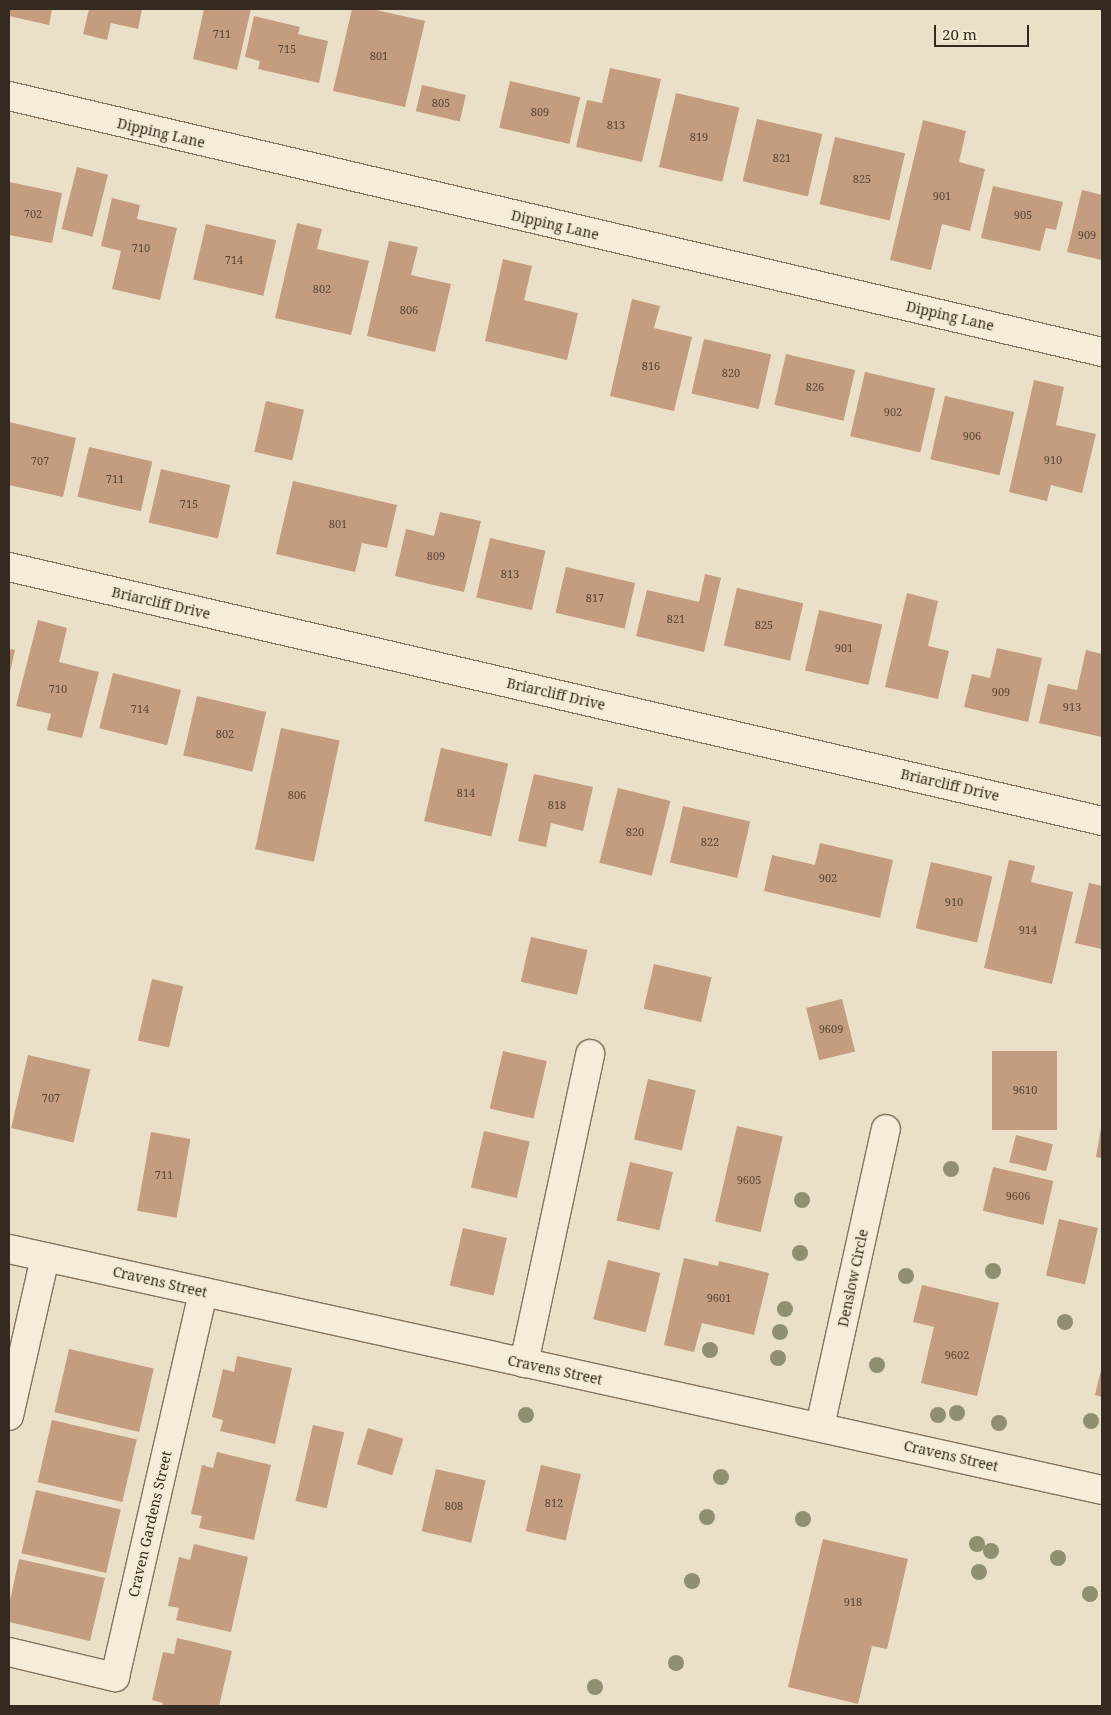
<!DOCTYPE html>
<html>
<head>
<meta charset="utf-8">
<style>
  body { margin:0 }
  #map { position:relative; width:1111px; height:1715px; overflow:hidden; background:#eadfc7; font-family:"Noto Serif",serif }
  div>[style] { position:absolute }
  .building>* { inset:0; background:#c49d80; transform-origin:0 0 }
  .roads { filter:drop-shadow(1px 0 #83725e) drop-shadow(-1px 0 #83725e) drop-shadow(0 1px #83725e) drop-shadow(0 -1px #83725e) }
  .minor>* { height:28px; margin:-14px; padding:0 14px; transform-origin:14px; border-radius:14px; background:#f5edd9 }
  .trees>* { width:16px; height:16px; margin:-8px; border-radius:50%; background:#909070 }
  span { translate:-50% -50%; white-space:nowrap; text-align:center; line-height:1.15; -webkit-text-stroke:4px #f2ead5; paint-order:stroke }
  .number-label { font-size:11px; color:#594738 }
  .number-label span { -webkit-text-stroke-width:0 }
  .street-label { font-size:14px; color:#352a20 }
  .frame { position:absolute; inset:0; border:10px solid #352a20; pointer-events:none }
  .scale { position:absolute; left:934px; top:25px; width:95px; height:22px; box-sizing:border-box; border:2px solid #352a20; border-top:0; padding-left:6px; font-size:15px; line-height:18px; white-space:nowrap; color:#352a20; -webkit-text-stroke:4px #f2ead5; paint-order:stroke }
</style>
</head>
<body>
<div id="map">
  <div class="building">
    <i style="clip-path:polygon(9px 9px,52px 9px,49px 25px,9px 16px)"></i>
    <i style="clip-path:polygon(89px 9px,142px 9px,138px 29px,111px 23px,107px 40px,83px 34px)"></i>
    <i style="clip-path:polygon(204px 9px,251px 9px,237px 70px,193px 59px)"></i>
    <i style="clip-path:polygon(352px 9px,372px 9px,425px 21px,405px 107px,333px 91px)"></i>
    <i style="clip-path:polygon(254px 16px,300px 27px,298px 34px,328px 41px,319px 83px,258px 69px,260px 61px,245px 57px)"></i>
    <i style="clip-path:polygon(610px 68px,661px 79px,642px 162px,576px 147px,587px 100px,602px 103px)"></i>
    <i style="left:510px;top:81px;width:72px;height:48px;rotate:13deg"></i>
    <i style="left:422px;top:85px;width:45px;height:27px;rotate:13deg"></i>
    <i style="left:676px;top:93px;width:65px;height:76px;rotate:13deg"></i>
    <i style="left:757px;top:119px;width:67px;height:64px;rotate:13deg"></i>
    <i style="clip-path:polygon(923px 120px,966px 131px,959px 162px,985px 169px,970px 231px,942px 224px,931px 270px,890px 260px)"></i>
    <i style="left:835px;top:137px;width:72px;height:69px;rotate:13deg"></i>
    <i style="left:77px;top:167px;width:32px;height:64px;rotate:14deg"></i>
    <i style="clip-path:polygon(9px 182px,62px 193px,52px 243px,9px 235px)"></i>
    <i style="clip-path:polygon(993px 186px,1063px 202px,1056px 230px,1046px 228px,1040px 251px,981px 238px)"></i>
    <i style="clip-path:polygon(1082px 190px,1102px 195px,1102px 260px,1067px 252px)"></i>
    <i style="clip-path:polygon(112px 198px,140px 205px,137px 219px,177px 228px,160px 300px,112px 289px,121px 251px,101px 246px)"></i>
    <i style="clip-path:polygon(297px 223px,322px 229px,317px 249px,369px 261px,351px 335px,275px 318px)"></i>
    <i style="left:206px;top:224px;width:72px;height:57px;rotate:13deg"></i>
    <i style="clip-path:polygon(389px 241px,418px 247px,411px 275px,451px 284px,435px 352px,367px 336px)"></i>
    <i style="clip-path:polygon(503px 259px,532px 266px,524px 300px,578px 313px,567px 360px,485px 341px)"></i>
    <i style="clip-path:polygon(632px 299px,660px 306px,654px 328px,692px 337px,674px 411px,610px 396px)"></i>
    <i style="left:704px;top:339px;width:69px;height:56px;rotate:13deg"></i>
    <i style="left:786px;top:354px;width:71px;height:52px;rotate:13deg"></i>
    <i style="left:865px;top:372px;width:72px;height:66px;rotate:13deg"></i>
    <i style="clip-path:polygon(1034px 380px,1064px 387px,1056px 425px,1096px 434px,1082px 493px,1051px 485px,1047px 501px,1009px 492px)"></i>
    <i style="left:945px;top:396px;width:71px;height:65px;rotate:13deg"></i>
    <i style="left:266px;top:401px;width:39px;height:52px;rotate:13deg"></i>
    <i style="clip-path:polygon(9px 422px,76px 438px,63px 497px,9px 485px)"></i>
    <i style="left:89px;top:447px;width:65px;height:51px;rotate:13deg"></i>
    <i style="left:161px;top:469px;width:71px;height:55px;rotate:13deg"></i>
    <i style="clip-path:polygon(293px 481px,397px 505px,387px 548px,362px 543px,355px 572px,276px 554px)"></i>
    <i style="clip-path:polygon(440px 512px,481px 521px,464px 592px,395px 576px,406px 529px,434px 536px)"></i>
    <i style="left:490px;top:538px;width:57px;height:61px;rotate:13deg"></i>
    <i style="left:566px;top:567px;width:71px;height:47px;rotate:13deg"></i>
    <i style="clip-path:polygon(705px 574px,721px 578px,704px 652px,636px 636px,647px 590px,699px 602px)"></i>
    <i style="left:737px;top:588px;width:68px;height:59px;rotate:13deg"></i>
    <i style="clip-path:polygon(907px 593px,938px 601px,928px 646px,949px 651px,938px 699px,885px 687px)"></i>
    <i style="left:819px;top:610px;width:65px;height:62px;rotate:13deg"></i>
    <i style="clip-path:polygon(38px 620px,67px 628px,59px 662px,99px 672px,82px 738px,47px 730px,51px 714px,16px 706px)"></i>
    <i style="clip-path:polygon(997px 648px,1042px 658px,1028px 722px,964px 707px,972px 674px,990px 678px)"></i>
    <i style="clip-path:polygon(9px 649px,15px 650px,10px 672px,9px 672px)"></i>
    <i style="clip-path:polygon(1086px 650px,1102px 654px,1102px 737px,1039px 723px,1048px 684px,1077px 690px)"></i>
    <i style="left:113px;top:673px;width:70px;height:57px;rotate:14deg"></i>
    <i style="left:197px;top:696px;width:71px;height:61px;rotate:13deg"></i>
    <i style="left:281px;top:728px;width:60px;height:124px;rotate:12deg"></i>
    <i style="left:441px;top:748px;width:69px;height:75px;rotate:13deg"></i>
    <i style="clip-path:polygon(534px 774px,593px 787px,583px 831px,551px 823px,546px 847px,518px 841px)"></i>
    <i style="left:618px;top:788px;width:54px;height:77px;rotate:14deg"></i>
    <i style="left:683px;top:806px;width:69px;height:58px;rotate:13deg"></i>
    <i style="clip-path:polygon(820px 843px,893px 860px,880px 918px,764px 891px,772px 855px,815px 865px)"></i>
    <i style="clip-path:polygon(1009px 860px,1035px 866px,1031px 882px,1073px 892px,1052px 984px,984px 968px)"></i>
    <i style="left:931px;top:862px;width:63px;height:68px;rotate:13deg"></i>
    <i style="clip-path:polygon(1089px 883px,1102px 886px,1102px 949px,1075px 943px)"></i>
    <i style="left:531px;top:937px;width:58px;height:46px;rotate:13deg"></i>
    <i style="left:654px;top:964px;width:59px;height:46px;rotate:13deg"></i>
    <i style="left:152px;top:979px;width:32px;height:63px;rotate:13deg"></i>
    <i style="left:842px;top:999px;width:54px;height:37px;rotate:76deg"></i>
    <i style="left:503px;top:1051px;width:45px;height:59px;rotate:13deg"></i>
    <i style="left:992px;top:1051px;width:65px;height:79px"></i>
    <i style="left:28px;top:1055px;width:64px;height:75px;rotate:13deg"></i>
    <i style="left:648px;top:1079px;width:49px;height:62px;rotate:13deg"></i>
    <i style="left:737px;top:1126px;width:47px;height:98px;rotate:13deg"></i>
    <i style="clip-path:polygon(1101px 1128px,1102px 1128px,1102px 1158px,1096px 1157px)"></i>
    <i style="left:484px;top:1131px;width:47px;height:58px;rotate:13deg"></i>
    <i style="left:151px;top:1132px;width:40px;height:80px;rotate:10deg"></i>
    <i style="left:1016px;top:1135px;width:38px;height:28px;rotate:14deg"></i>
    <i style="left:630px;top:1162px;width:44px;height:60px;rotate:13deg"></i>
    <i style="left:993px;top:1167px;width:62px;height:45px;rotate:13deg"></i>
    <i style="left:1059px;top:1219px;width:40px;height:58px;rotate:13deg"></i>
    <i style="left:463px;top:1228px;width:45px;height:59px;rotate:13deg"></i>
    <i style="clip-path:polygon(684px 1258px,718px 1266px,719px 1261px,769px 1273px,754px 1335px,702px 1323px,694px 1352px,664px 1345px)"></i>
    <i style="left:608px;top:1260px;width:54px;height:61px;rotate:14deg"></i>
    <i style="clip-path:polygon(922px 1285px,999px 1303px,977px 1396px,921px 1383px,934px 1327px,913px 1322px)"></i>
    <i style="left:69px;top:1349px;width:87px;height:65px;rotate:13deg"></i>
    <i style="clip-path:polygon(237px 1356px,292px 1368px,275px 1444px,220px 1431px,223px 1420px,212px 1417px,223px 1369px,234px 1372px)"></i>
    <i style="clip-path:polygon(1102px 1366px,1102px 1397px,1095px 1395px)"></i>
    <i style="left:52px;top:1420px;width:87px;height:64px;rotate:13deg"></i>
    <i style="left:313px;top:1425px;width:32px;height:78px;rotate:13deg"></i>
    <i style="left:368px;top:1428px;width:37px;height:38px;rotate:17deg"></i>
    <i style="clip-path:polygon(217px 1452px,271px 1465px,254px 1540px,199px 1528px,202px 1516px,191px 1514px,202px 1465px,213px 1468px)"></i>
    <i style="left:541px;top:1465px;width:41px;height:68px;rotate:13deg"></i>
    <i style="left:436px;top:1469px;width:51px;height:64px;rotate:13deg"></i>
    <i style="left:36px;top:1490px;width:87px;height:65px;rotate:13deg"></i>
    <i style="clip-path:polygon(823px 1539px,908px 1559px,887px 1649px,872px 1646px,858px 1704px,788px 1687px)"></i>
    <i style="clip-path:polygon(194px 1544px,248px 1557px,231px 1632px,176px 1620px,179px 1608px,168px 1606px,179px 1557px,190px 1560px)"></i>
    <i style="clip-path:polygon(19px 1559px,105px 1578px,90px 1641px,9px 1622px,9px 1605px)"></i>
    <i style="clip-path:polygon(177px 1638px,232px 1651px,219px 1706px,162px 1706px,163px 1703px,152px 1700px,163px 1652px,174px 1654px)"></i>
  </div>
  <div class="roads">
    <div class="minor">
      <i style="left:9px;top:96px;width:1123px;rotate:13.18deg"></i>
      <i style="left:9px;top:567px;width:1122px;rotate:13.08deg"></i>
      <i style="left:9px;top:1249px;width:1119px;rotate:12.43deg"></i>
      <i style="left:524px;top:1363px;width:316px;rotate:-77.9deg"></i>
      <i style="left:9px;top:1416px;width:163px;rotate:-77.2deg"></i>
      <i style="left:820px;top:1426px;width:304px;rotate:-77.5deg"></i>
      <i style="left:9px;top:1652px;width:109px;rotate:13.3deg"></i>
      <i style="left:115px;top:1677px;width:395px;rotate:-77.1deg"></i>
    </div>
  </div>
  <div class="trees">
    <i style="left:951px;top:1169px"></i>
    <i style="left:802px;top:1200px"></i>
    <i style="left:800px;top:1253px"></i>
    <i style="left:993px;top:1271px"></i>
    <i style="left:906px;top:1276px"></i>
    <i style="left:785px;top:1309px"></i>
    <i style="left:1065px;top:1322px"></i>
    <i style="left:780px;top:1332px"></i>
    <i style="left:710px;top:1350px"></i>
    <i style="left:778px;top:1358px"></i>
    <i style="left:877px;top:1365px"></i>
    <i style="left:957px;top:1413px"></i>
    <i style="left:526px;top:1415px"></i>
    <i style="left:938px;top:1415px"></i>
    <i style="left:1091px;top:1421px"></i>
    <i style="left:999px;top:1423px"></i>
    <i style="left:721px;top:1477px"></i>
    <i style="left:707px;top:1517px"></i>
    <i style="left:803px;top:1519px"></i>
    <i style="left:977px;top:1544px"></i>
    <i style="left:991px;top:1551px"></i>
    <i style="left:1058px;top:1558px"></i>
    <i style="left:979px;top:1572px"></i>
    <i style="left:692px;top:1581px"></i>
    <i style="left:1090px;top:1594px"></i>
    <i style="left:676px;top:1663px"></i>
    <i style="left:595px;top:1687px"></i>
  </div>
  <div class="number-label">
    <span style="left:222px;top:34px">711</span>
    <span style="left:287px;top:49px">715</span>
    <span style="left:379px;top:56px">801</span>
    <span style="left:441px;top:103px">805</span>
    <span style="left:540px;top:112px">809</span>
    <span style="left:616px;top:125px">813</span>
    <span style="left:699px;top:137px">819</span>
    <span style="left:782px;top:158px">821</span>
    <span style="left:862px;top:179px">825</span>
    <span style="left:942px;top:196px">901</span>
    <span style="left:33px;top:214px">702</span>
    <span style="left:1023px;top:215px">905</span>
    <span style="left:1087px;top:235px">909</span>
    <span style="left:141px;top:248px">710</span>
    <span style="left:234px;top:260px">714</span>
    <span style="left:322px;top:289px">802</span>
    <span style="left:409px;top:310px">806</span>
    <span style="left:651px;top:366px">816</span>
    <span style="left:731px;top:373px">820</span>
    <span style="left:815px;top:387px">826</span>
    <span style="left:893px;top:412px">902</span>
    <span style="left:972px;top:436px">906</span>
    <span style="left:1053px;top:460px">910</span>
    <span style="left:40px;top:461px">707</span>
    <span style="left:115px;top:479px">711</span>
    <span style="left:189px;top:504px">715</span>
    <span style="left:338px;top:524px">801</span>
    <span style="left:436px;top:556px">809</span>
    <span style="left:510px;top:574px">813</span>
    <span style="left:595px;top:598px">817</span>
    <span style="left:676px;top:619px">821</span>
    <span style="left:764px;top:625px">825</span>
    <span style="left:844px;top:648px">901</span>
    <span style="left:58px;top:689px">710</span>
    <span style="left:1001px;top:692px">909</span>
    <span style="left:1072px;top:707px">913</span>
    <span style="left:140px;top:709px">714</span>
    <span style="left:225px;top:734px">802</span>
    <span style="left:466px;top:793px">814</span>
    <span style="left:297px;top:795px">806</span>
    <span style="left:557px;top:805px">818</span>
    <span style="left:635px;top:832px">820</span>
    <span style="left:710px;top:842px">822</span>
    <span style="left:828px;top:878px">902</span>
    <span style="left:954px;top:902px">910</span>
    <span style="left:1028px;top:930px">914</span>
    <span style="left:831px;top:1029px">9609</span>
    <span style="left:1025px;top:1090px">9610</span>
    <span style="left:51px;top:1098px">707</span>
    <span style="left:164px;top:1175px">711</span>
    <span style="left:749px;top:1180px">9605</span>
    <span style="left:1018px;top:1196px">9606</span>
    <span style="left:719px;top:1298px">9601</span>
    <span style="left:957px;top:1355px">9602</span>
    <span style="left:554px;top:1503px">812</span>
    <span style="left:454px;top:1506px">808</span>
    <span style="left:853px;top:1602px">918</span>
  </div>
  <div class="street-label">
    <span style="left:161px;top:133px;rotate:13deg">Dipping Lane</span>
    <span style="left:555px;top:225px;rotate:13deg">Dipping Lane</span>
    <span style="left:950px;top:316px;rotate:13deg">Dipping Lane</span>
    <span style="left:161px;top:603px;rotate:13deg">Briarcliff Drive</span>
    <span style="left:556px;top:694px;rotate:13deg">Briarcliff Drive</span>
    <span style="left:950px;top:785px;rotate:13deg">Briarcliff Drive</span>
    <span style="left:853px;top:1278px;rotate:-78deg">Denslow Circle</span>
    <span style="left:160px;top:1282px;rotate:13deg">Cravens Street</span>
    <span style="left:555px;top:1370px;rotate:12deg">Cravens Street</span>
    <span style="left:951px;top:1456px;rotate:13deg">Cravens Street</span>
    <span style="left:150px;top:1524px;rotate:-77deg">Craven Gardens Street</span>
  </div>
  <div class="frame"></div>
  <div class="scale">20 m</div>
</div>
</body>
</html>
